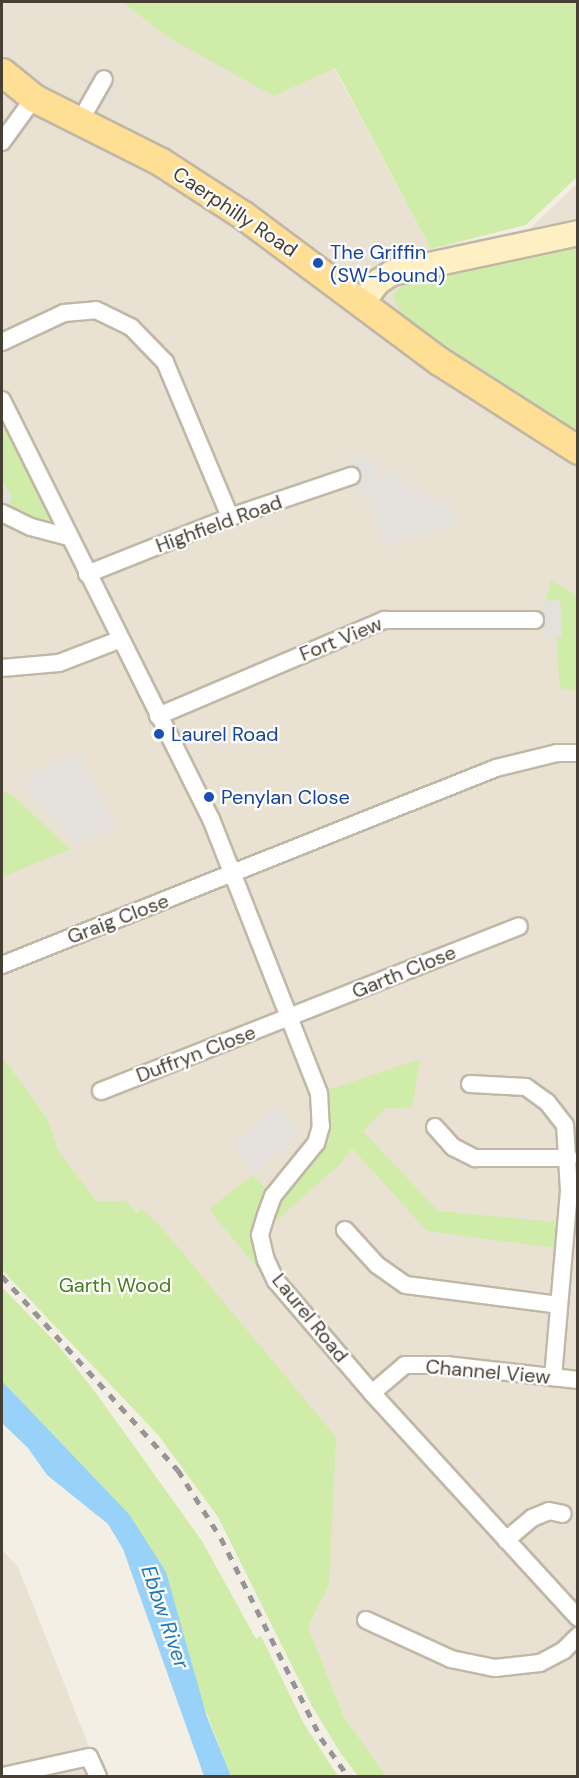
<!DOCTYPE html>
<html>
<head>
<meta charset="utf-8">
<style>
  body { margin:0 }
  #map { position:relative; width:579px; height:1778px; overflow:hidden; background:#f4efe4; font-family:"DM Sans",sans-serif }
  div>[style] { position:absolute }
  .residential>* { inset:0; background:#e9e1d2 }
  .green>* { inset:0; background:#cfeda8 }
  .parking>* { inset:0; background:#e4e1dd; transform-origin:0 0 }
  .water>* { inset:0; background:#99d2f8 }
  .roads { filter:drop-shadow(2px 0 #c1b7a6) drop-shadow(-2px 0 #c1b7a6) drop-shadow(0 2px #c1b7a6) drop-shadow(0 -2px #c1b7a6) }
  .street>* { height:16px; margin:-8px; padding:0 8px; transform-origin:8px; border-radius:8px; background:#fff }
  .secondary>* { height:24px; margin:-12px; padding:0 12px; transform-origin:12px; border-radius:12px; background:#fff0c4 }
  .primary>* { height:27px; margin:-13.5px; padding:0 13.5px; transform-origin:13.5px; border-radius:13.5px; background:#ffdf93 }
  .rail>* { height:4.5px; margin-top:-2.25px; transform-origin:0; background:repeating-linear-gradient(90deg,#959595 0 8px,transparent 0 16px) }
  .dots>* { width:16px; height:16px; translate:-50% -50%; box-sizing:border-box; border:3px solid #fff; border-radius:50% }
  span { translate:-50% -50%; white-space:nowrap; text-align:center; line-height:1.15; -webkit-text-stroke:4.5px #fff; paint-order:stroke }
  .street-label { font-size:20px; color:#473f33 }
  .transit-label { font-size:20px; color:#164399 }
  .left { translate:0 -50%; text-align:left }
  .park-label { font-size:20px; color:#457f20 }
  .water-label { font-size:21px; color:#2079b6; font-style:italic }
  .frame { position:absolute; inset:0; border:3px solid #473f33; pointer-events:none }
</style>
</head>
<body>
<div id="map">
  <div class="residential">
    <i style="clip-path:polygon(2px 2px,122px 2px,169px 38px,334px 68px,431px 249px,530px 228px,577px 184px,577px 1776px,386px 1776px,343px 1715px,308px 1626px,329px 1586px,252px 1340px,161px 1227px,141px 1209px,139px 1213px,126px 1201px,97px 1201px,59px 1152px,47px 1118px,2px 1056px)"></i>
    <i style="clip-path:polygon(2px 1550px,18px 1567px,90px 1749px,96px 1776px,2px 1776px)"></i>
  </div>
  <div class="green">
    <i style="clip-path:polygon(122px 2px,577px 2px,577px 177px,526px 225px,431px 249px,335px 68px,274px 96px,169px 38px)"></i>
    <i style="clip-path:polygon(577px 242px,577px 430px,484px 375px,416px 330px,399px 310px,393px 294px,410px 278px)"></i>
    <i style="clip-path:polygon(2px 400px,69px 537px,3px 515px,12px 498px,2px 480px)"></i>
    <i style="clip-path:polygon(551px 580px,577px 596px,577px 691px,560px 688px,556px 637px,562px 637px,545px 601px)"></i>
    <i style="clip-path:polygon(2px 791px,11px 794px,70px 849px,2px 877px)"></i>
    <i style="clip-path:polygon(2px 1056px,47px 1118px,59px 1152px,97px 1201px,126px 1201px,138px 1213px,141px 1208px,161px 1227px,336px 1437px,329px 1586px,308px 1626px,343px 1715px,386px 1776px,358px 1776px,341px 1754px,312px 1706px,218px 1517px,159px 1436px,2px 1270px)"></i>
    <i style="clip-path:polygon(420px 1059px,412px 1107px,386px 1108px,363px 1131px,438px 1211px,567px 1223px,564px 1249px,427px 1231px,352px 1148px,341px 1163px,260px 1235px,276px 1281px,257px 1268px,209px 1209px,253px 1175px,273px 1196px,316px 1143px,319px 1093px)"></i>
    <i style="clip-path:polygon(2px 1287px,58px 1345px,96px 1393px,202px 1541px,256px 1639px,261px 1636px,304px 1724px,338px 1776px,231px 1776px,129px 1514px,2px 1381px)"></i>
  </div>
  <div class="parking">
    <i style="clip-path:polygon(95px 66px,119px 84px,110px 102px,83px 84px)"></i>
    <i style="clip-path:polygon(346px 458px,375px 459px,382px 479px,387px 470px,442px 503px,450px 499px,457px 525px,384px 545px,370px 499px,357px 497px)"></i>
    <i style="clip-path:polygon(2px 480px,12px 498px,3px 515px,2px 513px)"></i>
    <i style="left:560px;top:600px;width:37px;height:18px;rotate:87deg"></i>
    <i style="clip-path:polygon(80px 752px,117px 827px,77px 845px,25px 786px,34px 772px)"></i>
    <i style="clip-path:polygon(277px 1105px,300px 1134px,253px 1175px,234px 1145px)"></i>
  </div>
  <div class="water">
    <i style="clip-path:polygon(2px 1381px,129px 1514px,166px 1572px,207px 1717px,231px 1776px,204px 1776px,123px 1549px,108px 1524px,47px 1475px,28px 1448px,2px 1423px)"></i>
  </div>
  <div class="roads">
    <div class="street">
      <i style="left:80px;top:121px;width:48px;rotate:-60.3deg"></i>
      <i style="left:2px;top:142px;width:54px;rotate:-54deg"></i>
      <i style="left:2px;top:342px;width:68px;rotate:-25.1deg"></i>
      <i style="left:64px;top:313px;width:32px;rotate:-5deg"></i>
      <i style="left:96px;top:310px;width:39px;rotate:26deg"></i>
      <i style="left:131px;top:327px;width:49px;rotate:45.8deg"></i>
      <i style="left:165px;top:362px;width:168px;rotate:67.2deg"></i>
      <i style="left:2px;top:400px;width:468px;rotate:63.5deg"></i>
      <i style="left:211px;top:819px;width:295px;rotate:68.5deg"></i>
      <i style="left:319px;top:1093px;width:33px;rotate:87deg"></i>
      <i style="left:321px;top:1126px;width:18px;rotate:106deg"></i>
      <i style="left:316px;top:1143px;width:68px;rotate:129.1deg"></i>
      <i style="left:273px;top:1196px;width:20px;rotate:110deg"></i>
      <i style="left:266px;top:1215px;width:21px;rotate:107deg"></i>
      <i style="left:260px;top:1235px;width:26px;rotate:77deg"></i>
      <i style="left:266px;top:1260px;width:23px;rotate:65deg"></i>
      <i style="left:276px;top:1281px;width:148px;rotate:49.4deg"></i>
      <i style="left:372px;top:1393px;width:305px;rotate:47.5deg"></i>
      <i style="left:2px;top:513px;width:32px;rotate:26deg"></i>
      <i style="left:31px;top:527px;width:39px;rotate:15deg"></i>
      <i style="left:87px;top:574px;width:154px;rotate:-21.7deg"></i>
      <i style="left:230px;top:517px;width:128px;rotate:-18.7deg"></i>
      <i style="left:2px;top:668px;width:57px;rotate:-5deg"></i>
      <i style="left:59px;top:663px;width:64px;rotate:-21deg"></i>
      <i style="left:158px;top:716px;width:246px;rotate:-23deg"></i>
      <i style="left:384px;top:620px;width:151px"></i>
      <i style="left:2px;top:965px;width:532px;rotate:-21.74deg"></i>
      <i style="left:496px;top:768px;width:63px;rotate:-13.8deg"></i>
      <i style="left:557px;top:753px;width:21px"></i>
      <i style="left:470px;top:1084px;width:56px;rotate:3.1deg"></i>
      <i style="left:526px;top:1087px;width:26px;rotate:36deg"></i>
      <i style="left:547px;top:1102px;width:29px;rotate:52deg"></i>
      <i style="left:565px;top:1125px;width:66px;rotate:86.5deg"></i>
      <i style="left:569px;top:1191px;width:187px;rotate:94.9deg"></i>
      <i style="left:101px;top:1091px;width:449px;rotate:-21.5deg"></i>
      <i style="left:435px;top:1127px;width:27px;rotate:48deg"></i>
      <i style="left:453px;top:1147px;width:25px;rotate:27deg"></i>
      <i style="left:475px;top:1158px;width:94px"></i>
      <i style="left:345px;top:1230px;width:47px;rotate:47.6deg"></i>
      <i style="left:377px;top:1265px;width:35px;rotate:35deg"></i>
      <i style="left:406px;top:1285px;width:154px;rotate:7.4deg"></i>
      <i style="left:372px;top:1393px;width:43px;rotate:-40.3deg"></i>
      <i style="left:405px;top:1365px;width:41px"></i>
      <i style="left:446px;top:1365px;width:133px;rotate:6.5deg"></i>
      <i style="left:506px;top:1540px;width:34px;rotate:-40deg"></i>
      <i style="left:532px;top:1518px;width:18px;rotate:-22deg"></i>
      <i style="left:549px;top:1511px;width:14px;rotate:12deg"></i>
      <i style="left:366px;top:1620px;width:94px;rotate:24.6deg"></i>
      <i style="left:451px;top:1659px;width:45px;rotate:11.6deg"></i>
      <i style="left:495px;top:1668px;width:45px;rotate:-6.3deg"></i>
      <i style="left:540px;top:1663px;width:27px;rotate:-28deg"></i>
      <i style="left:564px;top:1650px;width:20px;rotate:-45deg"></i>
      <i style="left:3px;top:1776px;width:88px;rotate:-12.5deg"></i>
      <i style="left:89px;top:1757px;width:21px;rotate:65deg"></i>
    </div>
    <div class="secondary">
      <i style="left:362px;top:303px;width:26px;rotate:-53deg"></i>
      <i style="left:378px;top:282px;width:17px;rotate:-33deg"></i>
      <i style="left:392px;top:273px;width:190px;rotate:-12.1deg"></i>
    </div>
    <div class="primary">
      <i style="left:2px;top:72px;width:41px;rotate:39.1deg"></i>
      <i style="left:34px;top:98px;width:142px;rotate:26.7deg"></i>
      <i style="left:161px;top:162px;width:98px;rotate:32.9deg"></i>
      <i style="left:243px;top:215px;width:244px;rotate:36.7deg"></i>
      <i style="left:439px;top:361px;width:165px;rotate:32.6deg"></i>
    </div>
  </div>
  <div class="rail">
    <i style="left:2px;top:1276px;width:262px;rotate:47.8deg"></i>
    <i style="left:178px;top:1470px;width:80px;rotate:57.7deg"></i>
    <i style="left:221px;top:1538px;width:224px;rotate:63.4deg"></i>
    <i style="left:321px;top:1738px;width:47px;rotate:54.6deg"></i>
  </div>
  <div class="dots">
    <i style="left:318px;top:263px;background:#1a4fb4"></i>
    <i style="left:159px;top:734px;background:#1a4fb4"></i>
    <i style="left:209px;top:797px;background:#1a4fb4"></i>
  </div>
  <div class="street-label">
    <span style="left:235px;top:212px;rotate:34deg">Caerphilly Road</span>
    <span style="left:219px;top:524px;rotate:-20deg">Highfield Road</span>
    <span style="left:341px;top:639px;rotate:-22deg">Fort View</span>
    <span style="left:118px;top:919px;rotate:-21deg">Graig Close</span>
    <span style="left:404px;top:972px;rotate:-22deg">Garth Close</span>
    <span style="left:196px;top:1054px;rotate:-21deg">Duffryn Close</span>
    <span style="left:310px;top:1318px;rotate:51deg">Laurel Road</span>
    <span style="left:488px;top:1372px;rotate:5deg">Channel View</span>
  </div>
  <div class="transit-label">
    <span class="left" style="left:330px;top:264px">The Griffin<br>(SW-bound)</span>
    <span class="left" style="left:171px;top:734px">Laurel Road</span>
    <span class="left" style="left:221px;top:797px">Penylan Close</span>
  </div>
  <div class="park-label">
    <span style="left:115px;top:1285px">Garth Wood</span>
  </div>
  <div class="water-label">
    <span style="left:165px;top:1617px;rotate:71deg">Ebbw River</span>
  </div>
  <div class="frame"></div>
</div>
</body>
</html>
